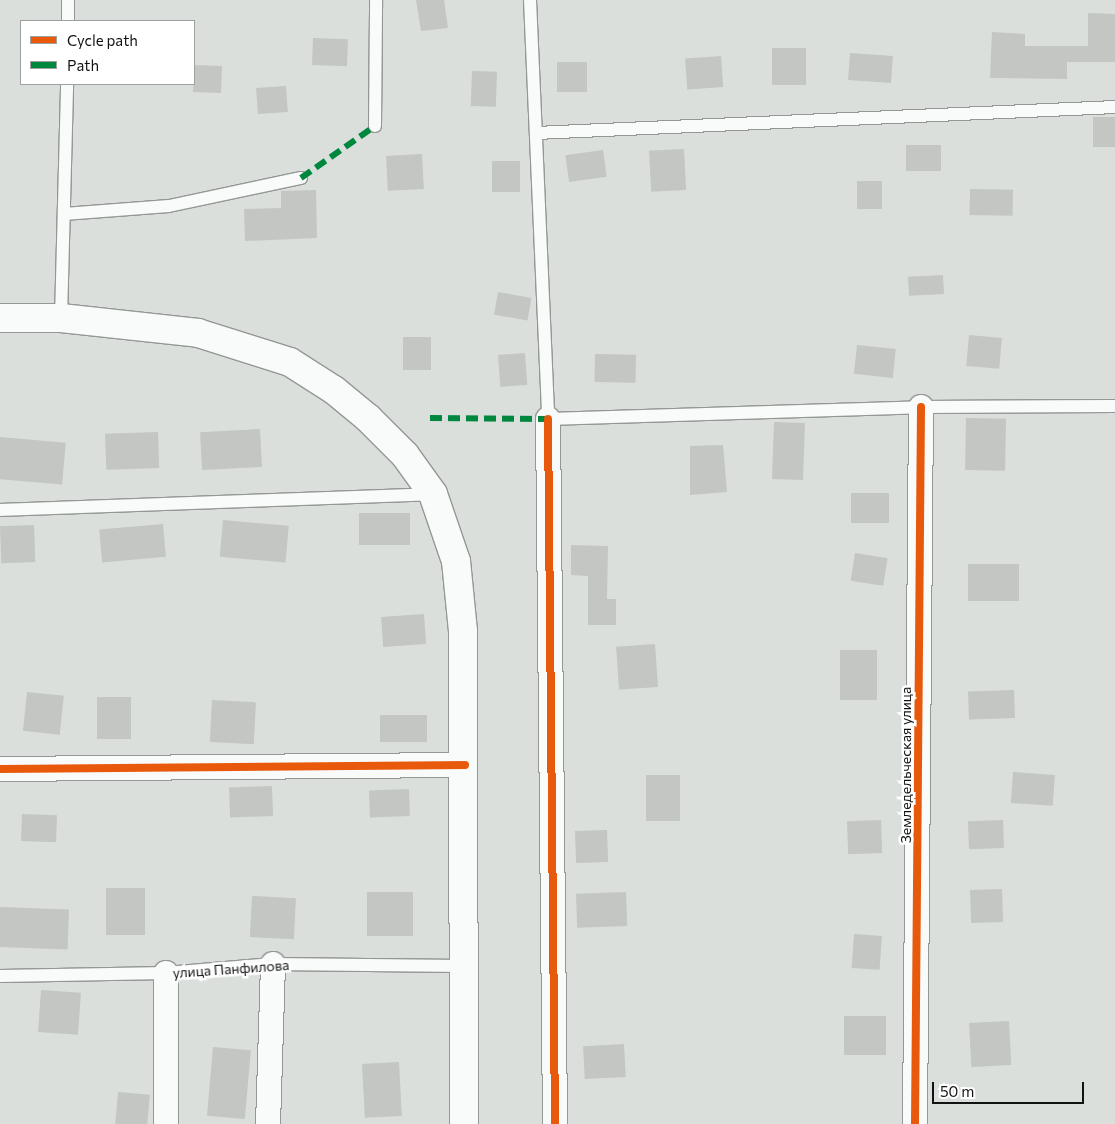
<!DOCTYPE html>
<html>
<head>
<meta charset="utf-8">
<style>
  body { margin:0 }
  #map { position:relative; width:1115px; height:1124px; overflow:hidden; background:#dadfdc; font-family:Commissioner,sans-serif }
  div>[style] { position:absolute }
  .building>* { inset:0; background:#c3c6c3; transform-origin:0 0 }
  .roads { filter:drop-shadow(1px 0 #949795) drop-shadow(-1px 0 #949795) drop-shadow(0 1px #949795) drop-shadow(0 -1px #949795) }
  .lane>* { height:12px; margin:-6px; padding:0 6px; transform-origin:6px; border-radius:6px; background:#f9fafa }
  .street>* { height:24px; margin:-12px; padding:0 12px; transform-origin:12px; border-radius:12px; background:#f9fafa }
  .secondary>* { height:28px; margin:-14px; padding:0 14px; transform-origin:14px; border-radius:14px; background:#f9fafa }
  .quiet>* { height:6px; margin-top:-3px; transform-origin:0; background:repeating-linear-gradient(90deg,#00873e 0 12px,transparent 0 18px) }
  .cycleway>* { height:8px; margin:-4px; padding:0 4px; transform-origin:4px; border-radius:4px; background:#e8590c }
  span { translate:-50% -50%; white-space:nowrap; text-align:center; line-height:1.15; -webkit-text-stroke:5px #fff; paint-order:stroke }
  .street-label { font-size:14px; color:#101311 }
  .legend { position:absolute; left:20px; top:20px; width:175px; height:65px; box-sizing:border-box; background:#fff; border:1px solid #9fa1a0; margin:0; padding:6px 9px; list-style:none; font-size:15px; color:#101311 }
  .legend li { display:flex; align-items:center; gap:10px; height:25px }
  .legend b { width:25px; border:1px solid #9fa1a0 }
  .scale { position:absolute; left:932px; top:1082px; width:152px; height:22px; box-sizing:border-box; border:2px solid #101311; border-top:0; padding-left:6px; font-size:15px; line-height:18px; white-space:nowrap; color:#101311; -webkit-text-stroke:4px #fff; paint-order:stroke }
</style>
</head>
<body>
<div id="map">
  <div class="building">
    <i style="clip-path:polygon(416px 0,444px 0,448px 28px,421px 31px)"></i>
    <i style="clip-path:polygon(1088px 13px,1115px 14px,1115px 62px,1067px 62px,1067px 79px,990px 78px,992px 32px,1025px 34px,1025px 46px,1088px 46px)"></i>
    <i style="left:313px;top:38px;width:35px;height:27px;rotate:2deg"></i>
    <i style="left:772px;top:48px;width:34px;height:37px"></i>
    <i style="left:850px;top:53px;width:43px;height:27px;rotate:4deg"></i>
    <i style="left:721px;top:56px;width:31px;height:36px;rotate:86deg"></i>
    <i style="left:557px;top:62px;width:30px;height:30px"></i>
    <i style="left:194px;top:65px;width:28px;height:27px;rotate:2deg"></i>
    <i style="left:472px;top:71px;width:25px;height:35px;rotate:2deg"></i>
    <i style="left:286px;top:86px;width:26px;height:30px;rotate:86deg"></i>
    <i style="left:1115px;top:117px;width:30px;height:22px;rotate:90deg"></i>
    <i style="left:906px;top:145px;width:35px;height:26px"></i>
    <i style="left:684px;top:149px;width:41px;height:35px;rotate:87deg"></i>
    <i style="left:603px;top:150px;width:27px;height:38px;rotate:82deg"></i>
    <i style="left:422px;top:154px;width:35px;height:36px;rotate:87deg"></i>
    <i style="left:492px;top:161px;width:28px;height:31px"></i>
    <i style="left:857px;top:181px;width:25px;height:28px"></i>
    <i style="left:970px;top:189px;width:43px;height:26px;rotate:1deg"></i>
    <i style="clip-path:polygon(316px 190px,317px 238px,245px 241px,244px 209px,281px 208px,281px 191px)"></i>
    <i style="left:943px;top:275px;width:19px;height:35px;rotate:87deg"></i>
    <i style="left:498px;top:292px;width:34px;height:23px;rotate:10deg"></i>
    <i style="left:969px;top:335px;width:33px;height:31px;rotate:5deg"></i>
    <i style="left:403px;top:337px;width:28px;height:33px"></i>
    <i style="left:857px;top:345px;width:39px;height:29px;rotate:6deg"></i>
    <i style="left:525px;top:353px;width:32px;height:27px;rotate:86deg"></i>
    <i style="left:595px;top:354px;width:41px;height:28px;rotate:1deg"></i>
    <i style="left:966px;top:418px;width:40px;height:52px;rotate:1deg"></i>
    <i style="left:774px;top:422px;width:31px;height:57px;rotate:2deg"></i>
    <i style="left:260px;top:429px;width:38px;height:60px;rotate:87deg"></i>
    <i style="left:158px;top:432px;width:36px;height:53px;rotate:88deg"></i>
    <i style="left:0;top:437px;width:66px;height:42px;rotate:5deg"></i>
    <i style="clip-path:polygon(723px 445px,727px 492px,690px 495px,690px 446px)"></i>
    <i style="left:889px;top:493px;width:30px;height:38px;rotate:90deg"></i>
    <i style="left:359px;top:513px;width:51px;height:32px"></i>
    <i style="left:223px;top:520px;width:66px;height:37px;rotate:5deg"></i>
    <i style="left:163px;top:524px;width:33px;height:64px;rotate:85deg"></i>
    <i style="left:34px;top:525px;width:37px;height:34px;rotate:88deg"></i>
    <i style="clip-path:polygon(571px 545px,608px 546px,607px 599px,616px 599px,616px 625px,588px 625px,588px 576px,571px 575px)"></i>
    <i style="left:855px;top:553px;width:33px;height:28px;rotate:9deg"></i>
    <i style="left:968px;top:564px;width:51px;height:37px"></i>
    <i style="left:424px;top:614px;width:30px;height:43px;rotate:86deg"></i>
    <i style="left:655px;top:644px;width:43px;height:39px;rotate:86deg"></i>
    <i style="left:840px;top:650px;width:37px;height:50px"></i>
    <i style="left:1014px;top:690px;width:28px;height:46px;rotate:88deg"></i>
    <i style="left:27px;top:692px;width:37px;height:39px;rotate:6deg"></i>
    <i style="left:97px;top:697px;width:34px;height:42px"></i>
    <i style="left:212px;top:700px;width:44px;height:42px;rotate:3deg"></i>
    <i style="left:380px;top:715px;width:47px;height:27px"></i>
    <i style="left:1013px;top:772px;width:42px;height:31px;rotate:4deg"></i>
    <i style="left:646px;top:775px;width:34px;height:46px"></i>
    <i style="left:272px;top:786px;width:30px;height:43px;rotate:88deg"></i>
    <i style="left:409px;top:789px;width:27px;height:40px;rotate:88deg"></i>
    <i style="left:22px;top:814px;width:35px;height:27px;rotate:2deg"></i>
    <i style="left:881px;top:820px;width:33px;height:34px;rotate:88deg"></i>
    <i style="left:1003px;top:820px;width:28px;height:35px;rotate:88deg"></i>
    <i style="left:607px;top:830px;width:32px;height:32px;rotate:88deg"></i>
    <i style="left:106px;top:888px;width:39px;height:47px"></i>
    <i style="left:1002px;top:889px;width:33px;height:32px;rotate:88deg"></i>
    <i style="left:367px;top:892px;width:46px;height:44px"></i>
    <i style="left:626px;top:892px;width:34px;height:50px;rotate:88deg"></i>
    <i style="left:252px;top:896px;width:44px;height:41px;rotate:3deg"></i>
    <i style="left:0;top:907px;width:69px;height:40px;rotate:2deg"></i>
    <i style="left:854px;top:934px;width:28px;height:34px;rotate:4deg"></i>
    <i style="left:41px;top:990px;width:40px;height:42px;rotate:4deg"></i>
    <i style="left:844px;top:1016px;width:42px;height:39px"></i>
    <i style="left:1009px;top:1021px;width:44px;height:40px;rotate:87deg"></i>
    <i style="left:624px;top:1044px;width:33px;height:41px;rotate:87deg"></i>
    <i style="left:213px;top:1047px;width:38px;height:69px;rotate:5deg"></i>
    <i style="left:399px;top:1062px;width:54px;height:37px;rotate:87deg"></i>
    <i style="left:118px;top:1092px;width:32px;height:32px;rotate:5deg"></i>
  </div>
  <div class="roads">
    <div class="lane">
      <i style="left:530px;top:0;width:419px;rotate:87.5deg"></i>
      <i style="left:548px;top:419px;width:373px;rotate:-1.8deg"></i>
      <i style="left:921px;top:407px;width:194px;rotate:-0.3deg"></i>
      <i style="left:68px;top:21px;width:21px;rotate:-90deg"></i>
      <i style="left:375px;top:126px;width:126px;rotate:-89.5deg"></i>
      <i style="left:536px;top:133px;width:580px;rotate:-2.57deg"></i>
      <i style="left:64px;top:214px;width:105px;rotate:-4.4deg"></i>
      <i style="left:169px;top:206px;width:135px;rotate:-12deg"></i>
      <i style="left:61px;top:318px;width:234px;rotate:-88.5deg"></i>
      <i style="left:0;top:510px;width:432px;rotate:-2.1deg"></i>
      <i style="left:0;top:976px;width:166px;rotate:-1deg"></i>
      <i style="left:166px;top:973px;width:107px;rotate:-4.8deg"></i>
      <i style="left:273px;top:964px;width:189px;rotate:0.6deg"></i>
    </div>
    <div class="street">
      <i style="left:548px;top:419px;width:705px;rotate:89.43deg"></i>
      <i style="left:0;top:769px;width:465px;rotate:-0.5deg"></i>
      <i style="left:166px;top:1124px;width:151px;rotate:-90deg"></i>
      <i style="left:268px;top:1124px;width:160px;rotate:-88.2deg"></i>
      <i style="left:915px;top:1124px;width:717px;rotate:-89.52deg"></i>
    </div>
    <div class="secondary">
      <i style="left:0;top:318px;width:61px"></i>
      <i style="left:61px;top:318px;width:138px;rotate:6.2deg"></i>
      <i style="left:198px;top:333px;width:96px;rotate:17.5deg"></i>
      <i style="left:290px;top:362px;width:52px;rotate:32.5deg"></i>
      <i style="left:334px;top:390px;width:44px;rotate:39.5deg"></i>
      <i style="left:368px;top:418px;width:52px;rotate:45deg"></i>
      <i style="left:405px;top:455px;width:48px;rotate:54.3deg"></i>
      <i style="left:433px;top:494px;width:71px;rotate:71.1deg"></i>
      <i style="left:456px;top:561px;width:70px;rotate:84.3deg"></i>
      <i style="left:463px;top:631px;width:493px;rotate:89.9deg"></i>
    </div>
  </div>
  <div class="quiet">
    <i style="left:301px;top:178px;width:90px;rotate:-35.1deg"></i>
    <i style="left:430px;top:418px;width:118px;rotate:0.5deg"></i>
  </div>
  <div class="cycleway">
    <i style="left:548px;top:419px;width:705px;rotate:89.43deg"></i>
    <i style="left:0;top:769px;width:465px;rotate:-0.5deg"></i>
    <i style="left:915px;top:1124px;width:717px;rotate:-89.52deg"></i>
  </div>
  <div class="street-label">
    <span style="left:906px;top:765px;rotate:-90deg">Земледельческая улица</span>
    <span style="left:231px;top:969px;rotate:-4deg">улица Панфилова</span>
  </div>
  <ul class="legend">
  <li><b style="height:6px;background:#e8590c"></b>Cycle path</li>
  <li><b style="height:6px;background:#00873e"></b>Path</li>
  </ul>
  <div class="scale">50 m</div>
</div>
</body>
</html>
